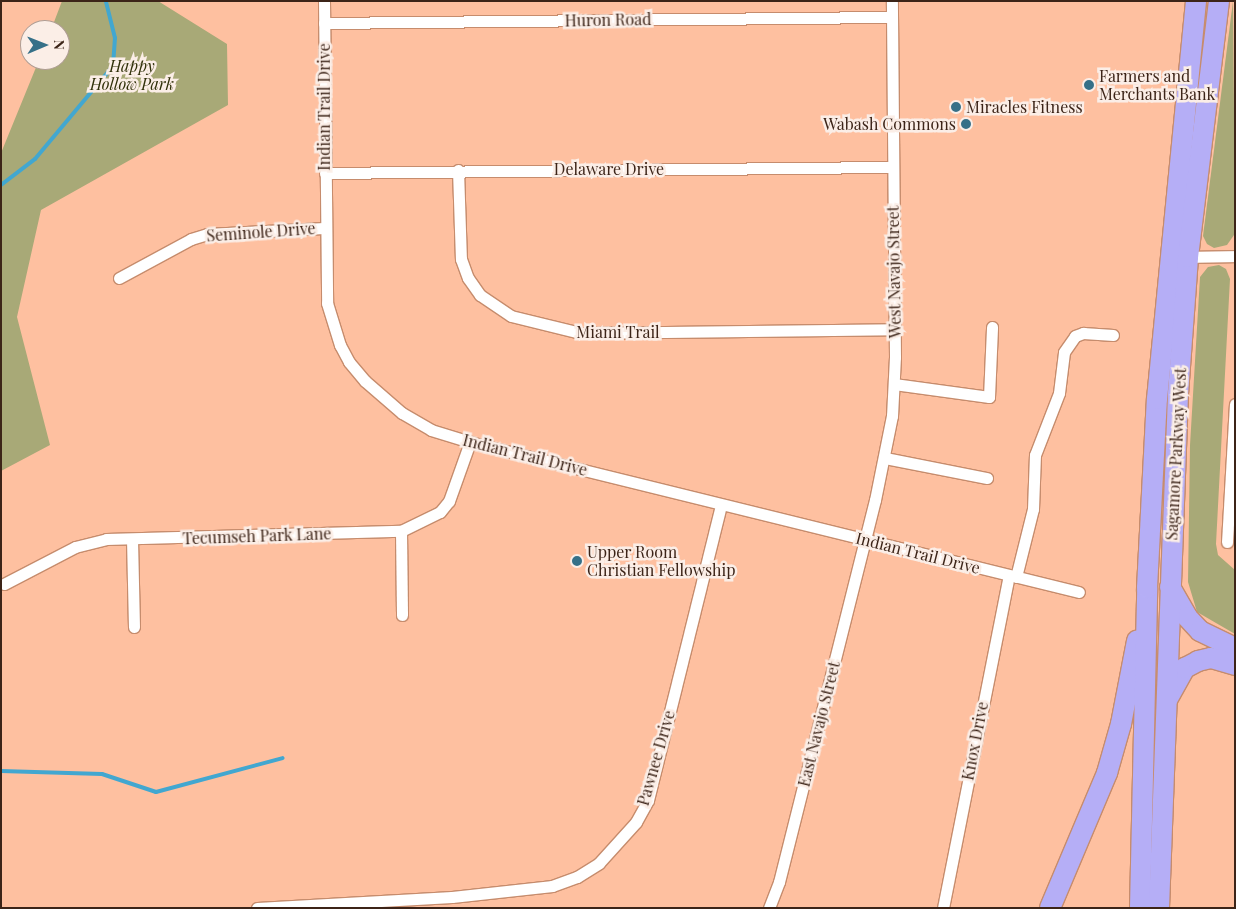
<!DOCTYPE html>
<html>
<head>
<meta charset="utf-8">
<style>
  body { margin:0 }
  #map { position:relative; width:1236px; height:909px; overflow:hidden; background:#fec0a0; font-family:"Playfair Display",serif }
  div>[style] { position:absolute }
  .green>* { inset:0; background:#a8a977 }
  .stream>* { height:4px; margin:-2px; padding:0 2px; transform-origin:2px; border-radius:2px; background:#42a7d0 }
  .roads { filter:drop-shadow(1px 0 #c68c6d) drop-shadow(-1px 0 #c68c6d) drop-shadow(0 1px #c68c6d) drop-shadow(0 -1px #c68c6d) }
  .street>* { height:11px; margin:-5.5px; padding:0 5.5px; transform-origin:5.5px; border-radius:5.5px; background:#fff }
  .highway>* { height:20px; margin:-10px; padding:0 10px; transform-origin:10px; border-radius:10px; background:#b5aef6 }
  .dots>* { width:14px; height:14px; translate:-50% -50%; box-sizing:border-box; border:2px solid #fbeee7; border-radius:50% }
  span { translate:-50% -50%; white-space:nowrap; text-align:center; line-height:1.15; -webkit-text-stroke:5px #fbeee7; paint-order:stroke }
  .street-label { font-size:16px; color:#3c2418 }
  .park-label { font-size:16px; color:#303009; font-style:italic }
  .poi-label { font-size:16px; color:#3c2418 }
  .left { translate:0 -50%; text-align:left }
  .right { translate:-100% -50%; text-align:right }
  .frame { position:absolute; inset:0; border:2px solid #3c2418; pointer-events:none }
  .north { position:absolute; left:20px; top:20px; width:50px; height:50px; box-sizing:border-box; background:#fbeee7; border:1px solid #af9d94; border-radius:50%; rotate:89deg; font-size:14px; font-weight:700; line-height:20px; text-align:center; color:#3c2418 }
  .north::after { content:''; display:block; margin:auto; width:18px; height:22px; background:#367088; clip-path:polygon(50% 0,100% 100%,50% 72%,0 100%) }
</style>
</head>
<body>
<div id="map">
  <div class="green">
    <i style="clip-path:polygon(62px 1px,158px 1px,227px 44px,228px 105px,41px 210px,17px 317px,50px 445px,1px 471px,1px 153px,39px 60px,60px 60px,60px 30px,51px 30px)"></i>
    <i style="clip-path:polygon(1233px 1px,1235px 221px,1234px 235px,1227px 245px,1214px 248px,1207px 244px,1203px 236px)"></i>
    <i style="clip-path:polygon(1219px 265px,1226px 269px,1230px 279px,1216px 544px,1218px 555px,1235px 570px,1235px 634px,1197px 612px,1188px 582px,1190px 445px,1200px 277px,1208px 267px)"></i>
  </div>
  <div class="stream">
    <i style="left:1px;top:185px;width:43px;rotate:-37.4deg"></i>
    <i style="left:35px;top:159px;width:121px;rotate:-50deg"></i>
    <i style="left:113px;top:66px;width:28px;rotate:-86deg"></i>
    <i style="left:115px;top:38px;width:38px;rotate:-104deg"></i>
    <i style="left:1px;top:771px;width:101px;rotate:1.7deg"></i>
    <i style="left:102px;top:774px;width:57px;rotate:18.4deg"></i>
    <i style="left:156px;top:792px;width:131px;rotate:-15deg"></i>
  </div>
  <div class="roads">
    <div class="street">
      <i style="left:324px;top:1px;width:302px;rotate:89.4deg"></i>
      <i style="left:327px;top:303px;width:44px;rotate:72.8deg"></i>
      <i style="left:340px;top:345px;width:19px;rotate:62deg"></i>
      <i style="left:349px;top:362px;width:25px;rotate:50deg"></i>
      <i style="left:365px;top:381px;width:49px;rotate:40.9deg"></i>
      <i style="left:402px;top:413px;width:34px;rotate:30deg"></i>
      <i style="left:431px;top:430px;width:41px;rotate:17.1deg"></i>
      <i style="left:470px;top:442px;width:627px;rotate:13.84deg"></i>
      <i style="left:324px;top:23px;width:568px;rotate:-0.61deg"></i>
      <i style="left:458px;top:170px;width:89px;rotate:88.1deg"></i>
      <i style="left:461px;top:259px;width:20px;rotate:70deg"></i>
      <i style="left:468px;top:278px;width:21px;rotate:55deg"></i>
      <i style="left:480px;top:295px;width:37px;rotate:34deg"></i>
      <i style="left:511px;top:316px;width:72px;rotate:13.7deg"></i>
      <i style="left:581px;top:333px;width:314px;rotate:-0.7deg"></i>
      <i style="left:325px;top:173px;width:568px;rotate:-0.61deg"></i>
      <i style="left:1188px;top:257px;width:47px;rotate:-1.2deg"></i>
      <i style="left:119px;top:278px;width:82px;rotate:-28.4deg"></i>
      <i style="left:191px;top:239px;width:17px;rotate:-17deg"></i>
      <i style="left:207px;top:234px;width:117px;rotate:-2.9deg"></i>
      <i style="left:894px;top:384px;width:96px;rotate:7.8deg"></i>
      <i style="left:989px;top:397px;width:70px;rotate:-87.5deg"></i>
      <i style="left:885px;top:458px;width:104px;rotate:11.1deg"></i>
      <i style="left:401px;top:531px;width:84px;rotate:89.3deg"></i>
      <i style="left:132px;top:539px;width:88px;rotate:88.7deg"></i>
      <i style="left:1227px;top:542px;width:138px;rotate:-86.7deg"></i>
      <i style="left:1016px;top:577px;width:70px;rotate:-76deg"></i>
      <i style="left:1033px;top:509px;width:54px;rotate:-87.9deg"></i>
      <i style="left:1035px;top:455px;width:66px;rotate:-68.8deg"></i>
      <i style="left:1059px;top:393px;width:41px;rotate:-83deg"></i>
      <i style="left:1064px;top:352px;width:19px;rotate:-55deg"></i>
      <i style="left:1075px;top:336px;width:9px;rotate:-21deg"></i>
      <i style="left:1083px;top:333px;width:30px;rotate:4deg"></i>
      <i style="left:4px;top:584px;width:80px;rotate:-27.5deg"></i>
      <i style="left:75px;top:547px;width:32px;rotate:-14deg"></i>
      <i style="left:106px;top:539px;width:295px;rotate:-1.6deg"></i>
      <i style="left:401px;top:531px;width:43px;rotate:-26deg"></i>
      <i style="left:440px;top:512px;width:14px;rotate:-51deg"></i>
      <i style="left:449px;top:501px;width:63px;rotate:-70.4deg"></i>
      <i style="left:257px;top:908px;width:195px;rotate:-3.2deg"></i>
      <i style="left:452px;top:897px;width:101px;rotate:-6.3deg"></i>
      <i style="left:552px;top:886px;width:27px;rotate:-20deg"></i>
      <i style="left:577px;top:877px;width:26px;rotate:-32deg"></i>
      <i style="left:599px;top:863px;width:55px;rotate:-47.9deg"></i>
      <i style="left:636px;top:822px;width:25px;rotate:-61deg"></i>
      <i style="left:648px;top:800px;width:304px;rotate:-76.1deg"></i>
      <i style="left:769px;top:908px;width:28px;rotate:-69deg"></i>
      <i style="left:779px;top:882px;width:394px;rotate:-75.9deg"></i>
      <i style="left:875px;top:500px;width:86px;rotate:-78.6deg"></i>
      <i style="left:892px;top:416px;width:59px;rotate:-87.1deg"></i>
      <i style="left:895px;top:357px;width:356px;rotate:-90.5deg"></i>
      <i style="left:943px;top:908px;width:339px;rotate:-78.8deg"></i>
    </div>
    <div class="highway">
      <i style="left:1170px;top:587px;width:34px;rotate:60deg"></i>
      <i style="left:1187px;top:617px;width:19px;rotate:47deg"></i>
      <i style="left:1200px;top:631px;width:39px;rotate:26deg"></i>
      <i style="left:1167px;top:700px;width:37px;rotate:-61deg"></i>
      <i style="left:1185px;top:668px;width:15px;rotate:-28deg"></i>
      <i style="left:1198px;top:661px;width:13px;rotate:-13deg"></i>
      <i style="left:1211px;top:658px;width:25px;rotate:16deg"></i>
      <i style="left:1050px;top:908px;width:147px;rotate:-67.1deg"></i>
      <i style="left:1107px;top:773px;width:51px;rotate:-74.1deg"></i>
      <i style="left:1121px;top:724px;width:85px;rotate:-79.1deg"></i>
      <i style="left:1140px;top:908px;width:320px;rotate:-88.7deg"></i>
      <i style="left:1147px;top:588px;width:189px;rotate:-87deg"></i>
      <i style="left:1157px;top:399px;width:400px;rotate:-84.4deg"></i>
      <i style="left:1159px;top:908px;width:514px;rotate:-87.88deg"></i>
      <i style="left:1178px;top:394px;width:137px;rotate:-85.8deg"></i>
      <i style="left:1188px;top:257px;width:258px;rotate:-83.1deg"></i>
    </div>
  </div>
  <div class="dots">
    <i style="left:1089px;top:85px;background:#367088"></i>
    <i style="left:956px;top:107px;background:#367088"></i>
    <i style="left:966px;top:124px;background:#367088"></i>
    <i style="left:577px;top:561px;background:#367088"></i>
  </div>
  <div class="street-label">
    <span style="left:608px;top:20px;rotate:-1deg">Huron Road</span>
    <span style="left:324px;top:107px;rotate:-90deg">Indian Trail Drive</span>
    <span style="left:609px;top:169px">Delaware Drive</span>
    <span style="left:261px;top:232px;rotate:-4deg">Seminole Drive</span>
    <span style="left:894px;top:272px;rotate:-91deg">West Navajo Street</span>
    <span style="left:618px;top:332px">Miami Trail</span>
    <span style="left:1176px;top:454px;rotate:-87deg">Sagamore Parkway West</span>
    <span style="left:525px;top:455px;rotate:14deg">Indian Trail Drive</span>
    <span style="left:257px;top:536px;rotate:-2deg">Tecumseh Park Lane</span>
    <span style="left:918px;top:553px;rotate:14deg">Indian Trail Drive</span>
    <span style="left:819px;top:724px;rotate:-76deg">East Navajo Street</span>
    <span style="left:975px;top:741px;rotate:-79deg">Knox Drive</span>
    <span style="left:656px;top:758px;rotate:-74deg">Pawnee Drive</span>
  </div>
  <div class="park-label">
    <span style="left:132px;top:75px">Happy<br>Hollow Park</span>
  </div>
  <div class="poi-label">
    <span class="left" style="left:1099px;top:85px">Farmers and<br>Merchants Bank</span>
    <span class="left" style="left:966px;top:107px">Miracles Fitness</span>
    <span class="right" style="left:956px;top:124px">Wabash Commons</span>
    <span class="left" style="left:587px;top:561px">Upper Room<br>Christian Fellowship</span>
  </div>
  <div class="frame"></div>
  <div class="north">N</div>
</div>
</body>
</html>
